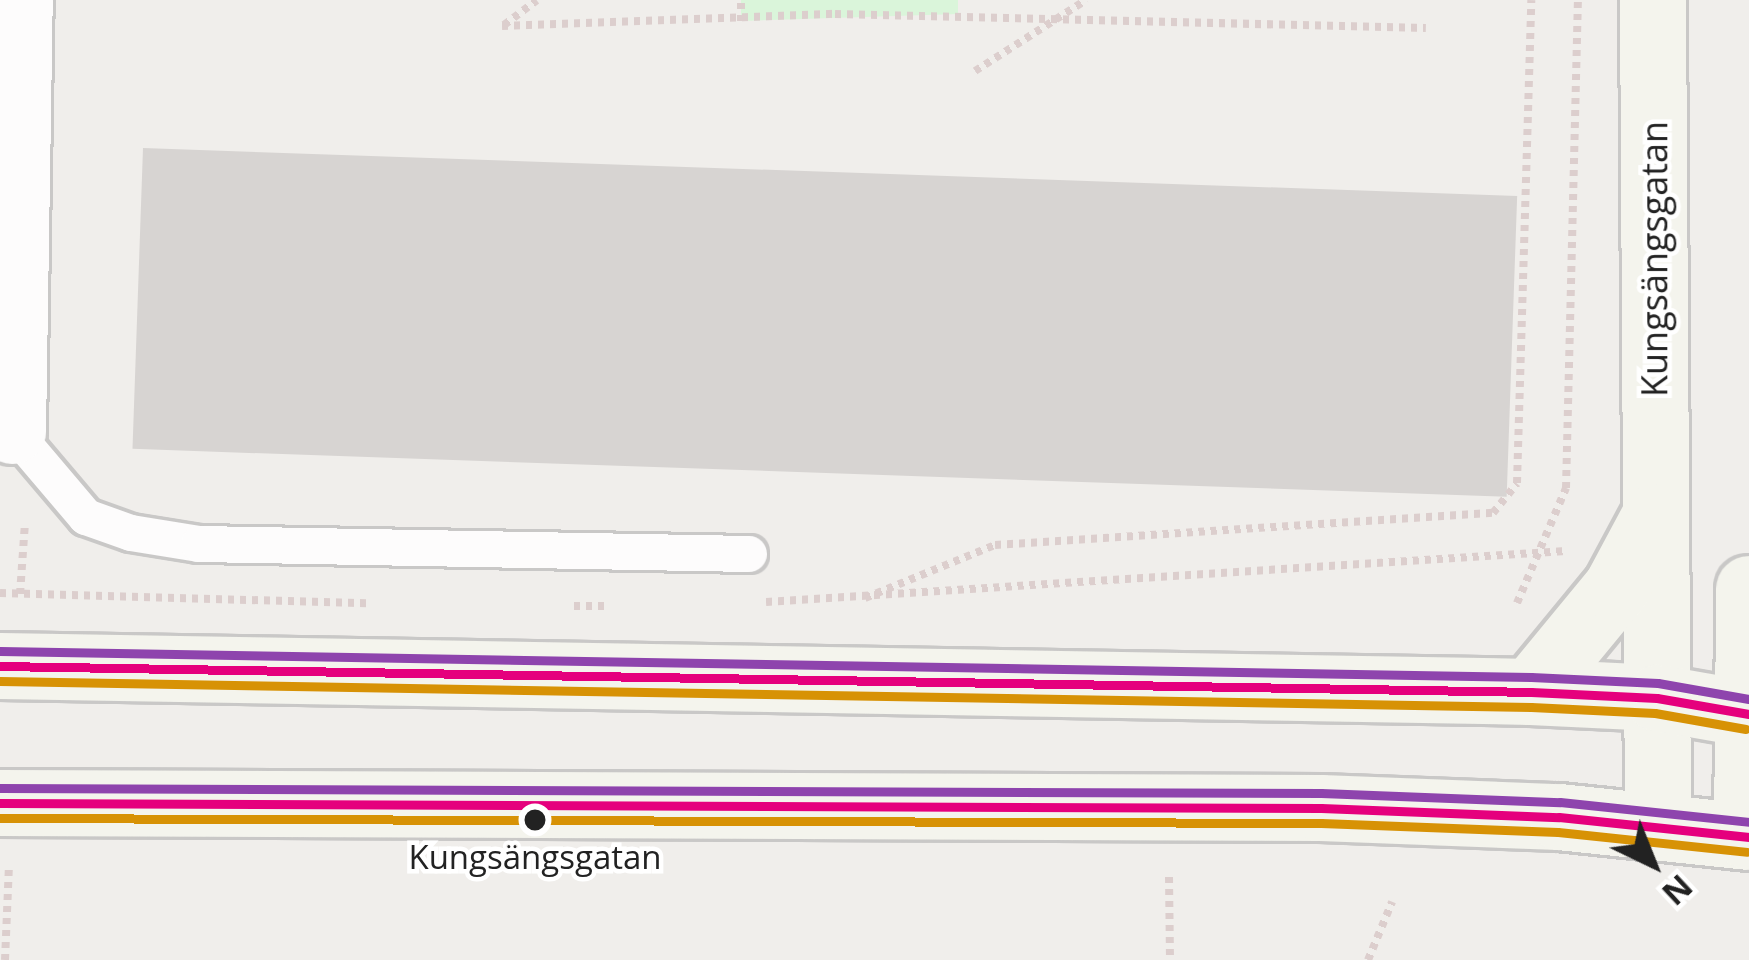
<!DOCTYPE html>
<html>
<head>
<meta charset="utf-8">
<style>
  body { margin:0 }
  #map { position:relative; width:1749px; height:960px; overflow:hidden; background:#f0eeeb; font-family:"Open Sans",sans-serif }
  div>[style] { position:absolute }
  .park>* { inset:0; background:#daf5da }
  .building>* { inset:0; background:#d7d4d2; transform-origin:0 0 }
  .path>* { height:8px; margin-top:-4px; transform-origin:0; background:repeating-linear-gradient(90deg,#dccecd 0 6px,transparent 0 12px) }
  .roads { filter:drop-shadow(3px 0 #c9c8c7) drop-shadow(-3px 0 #c9c8c7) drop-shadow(0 3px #c9c8c7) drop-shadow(0 -3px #c9c8c7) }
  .lane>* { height:36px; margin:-18px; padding:0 18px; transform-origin:18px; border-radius:18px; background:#fdfcfc }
  .street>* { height:66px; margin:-33px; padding:0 33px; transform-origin:33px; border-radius:33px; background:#fdfcfc }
  .secondary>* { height:66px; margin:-33px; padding:0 33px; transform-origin:33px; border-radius:33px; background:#f4f4ed }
  .bus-1>* { height:9px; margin:-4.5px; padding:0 4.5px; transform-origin:4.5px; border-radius:4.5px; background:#e5007d }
  .bus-2>* { height:9px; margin:-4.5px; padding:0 4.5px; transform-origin:4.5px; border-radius:4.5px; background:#d79205 }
  .bus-3>* { height:9px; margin:-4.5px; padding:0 4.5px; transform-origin:4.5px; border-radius:4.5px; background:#8e44ad }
  .dots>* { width:33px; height:33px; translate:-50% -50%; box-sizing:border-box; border:6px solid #fff; border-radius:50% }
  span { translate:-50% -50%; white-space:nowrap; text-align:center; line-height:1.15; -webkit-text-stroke:9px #fff; paint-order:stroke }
  .bus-label { font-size:33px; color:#222 }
  .street-label { font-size:36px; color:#222 }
  .north { position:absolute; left:1593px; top:804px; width:120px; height:120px; -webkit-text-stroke:9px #fff; paint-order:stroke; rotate:137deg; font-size:33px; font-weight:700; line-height:48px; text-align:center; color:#222 }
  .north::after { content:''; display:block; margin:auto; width:42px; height:54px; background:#222; clip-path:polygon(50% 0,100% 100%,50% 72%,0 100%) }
</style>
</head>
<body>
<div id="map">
  <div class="park">
    <i style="clip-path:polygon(741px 0,958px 0,958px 14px,741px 21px)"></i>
  </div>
  <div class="building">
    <i style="left:143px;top:148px;width:1375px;height:301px;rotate:2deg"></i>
  </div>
  <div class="path">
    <i style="left:741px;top:21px;width:21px;rotate:-90deg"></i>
    <i style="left:504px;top:25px;width:41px;rotate:-37.1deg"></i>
    <i style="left:502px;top:26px;width:333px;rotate:-2.1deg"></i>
    <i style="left:835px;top:14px;width:591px;rotate:1.36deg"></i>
    <i style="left:975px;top:71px;width:132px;rotate:-32.6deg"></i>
    <i style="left:0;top:593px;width:367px;rotate:1.6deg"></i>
    <i style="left:20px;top:594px;width:71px;rotate:-86deg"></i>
    <i style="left:865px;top:598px;width:140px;rotate:-22.2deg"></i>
    <i style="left:995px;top:545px;width:499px;rotate:-3.7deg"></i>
    <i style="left:1493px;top:513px;width:38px;rotate:-51deg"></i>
    <i style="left:1517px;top:483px;width:483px;rotate:-88.3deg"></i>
    <i style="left:766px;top:602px;width:801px;rotate:-3.65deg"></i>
    <i style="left:1517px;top:603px;width:125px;rotate:-66.9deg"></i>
    <i style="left:1566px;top:488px;width:488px;rotate:-88.6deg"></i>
    <i style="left:574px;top:606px;width:33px"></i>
    <i style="left:1169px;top:877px;width:83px;rotate:89.3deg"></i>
    <i style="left:5px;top:960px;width:94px;rotate:-87.6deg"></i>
    <i style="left:1368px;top:960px;width:63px;rotate:-67.5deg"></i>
  </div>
  <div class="roads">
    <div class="lane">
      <i style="left:13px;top:431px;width:113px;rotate:49.7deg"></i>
      <i style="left:86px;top:517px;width:48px;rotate:19.6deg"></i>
      <i style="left:131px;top:533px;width:69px;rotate:9.2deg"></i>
      <i style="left:199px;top:544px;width:550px;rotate:1.04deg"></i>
    </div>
    <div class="street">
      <i style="left:13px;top:431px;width:431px;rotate:-89.1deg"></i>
    </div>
    <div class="secondary">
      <i style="left:1653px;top:0;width:824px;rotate:89.65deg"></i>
      <i style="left:0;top:666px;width:1531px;rotate:0.97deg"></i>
      <i style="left:1531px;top:692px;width:126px;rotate:2.7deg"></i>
      <i style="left:1657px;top:698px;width:93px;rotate:9.9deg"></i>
      <i style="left:1531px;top:692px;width:134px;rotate:-50.5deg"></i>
      <i style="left:1616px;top:589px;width:81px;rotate:-61.8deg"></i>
      <i style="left:0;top:803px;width:1321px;rotate:0.22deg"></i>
      <i style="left:1321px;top:808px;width:238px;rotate:2.2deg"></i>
      <i style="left:1559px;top:817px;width:191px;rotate:6deg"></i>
      <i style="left:1747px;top:836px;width:247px;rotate:-89.5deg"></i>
    </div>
  </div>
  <div class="bus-1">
    <i style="left:0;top:666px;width:1531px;rotate:0.97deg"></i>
    <i style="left:1531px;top:692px;width:126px;rotate:2.7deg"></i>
    <i style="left:1657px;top:698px;width:93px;rotate:9.9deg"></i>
    <i style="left:0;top:803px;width:1321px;rotate:0.22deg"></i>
    <i style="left:1321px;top:808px;width:238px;rotate:2.2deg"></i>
    <i style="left:1559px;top:817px;width:191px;rotate:6deg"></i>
  </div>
  <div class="bus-2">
    <i style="left:0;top:681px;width:1531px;rotate:0.97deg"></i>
    <i style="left:1531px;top:707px;width:124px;rotate:2.8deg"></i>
    <i style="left:1655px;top:713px;width:92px;rotate:10deg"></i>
    <i style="left:0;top:818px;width:1321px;rotate:0.22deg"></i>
    <i style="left:1321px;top:823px;width:237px;rotate:2.2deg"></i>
    <i style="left:1558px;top:832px;width:190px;rotate:6deg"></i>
  </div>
  <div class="bus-3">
    <i style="left:0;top:651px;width:1531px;rotate:0.97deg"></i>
    <i style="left:1531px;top:677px;width:127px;rotate:2.7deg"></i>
    <i style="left:1658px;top:683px;width:92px;rotate:10deg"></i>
    <i style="left:0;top:788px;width:1321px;rotate:0.22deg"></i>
    <i style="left:1321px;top:793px;width:239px;rotate:2.2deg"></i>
    <i style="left:1560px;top:802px;width:190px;rotate:6deg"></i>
  </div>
  <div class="dots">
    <i style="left:535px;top:820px;background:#222"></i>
  </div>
  <div class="bus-label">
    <span style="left:535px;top:857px">Kungsängsgatan</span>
  </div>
  <div class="street-label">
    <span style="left:1654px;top:259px;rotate:-90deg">Kungsängsgatan</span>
  </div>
  <div class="north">N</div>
</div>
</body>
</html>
